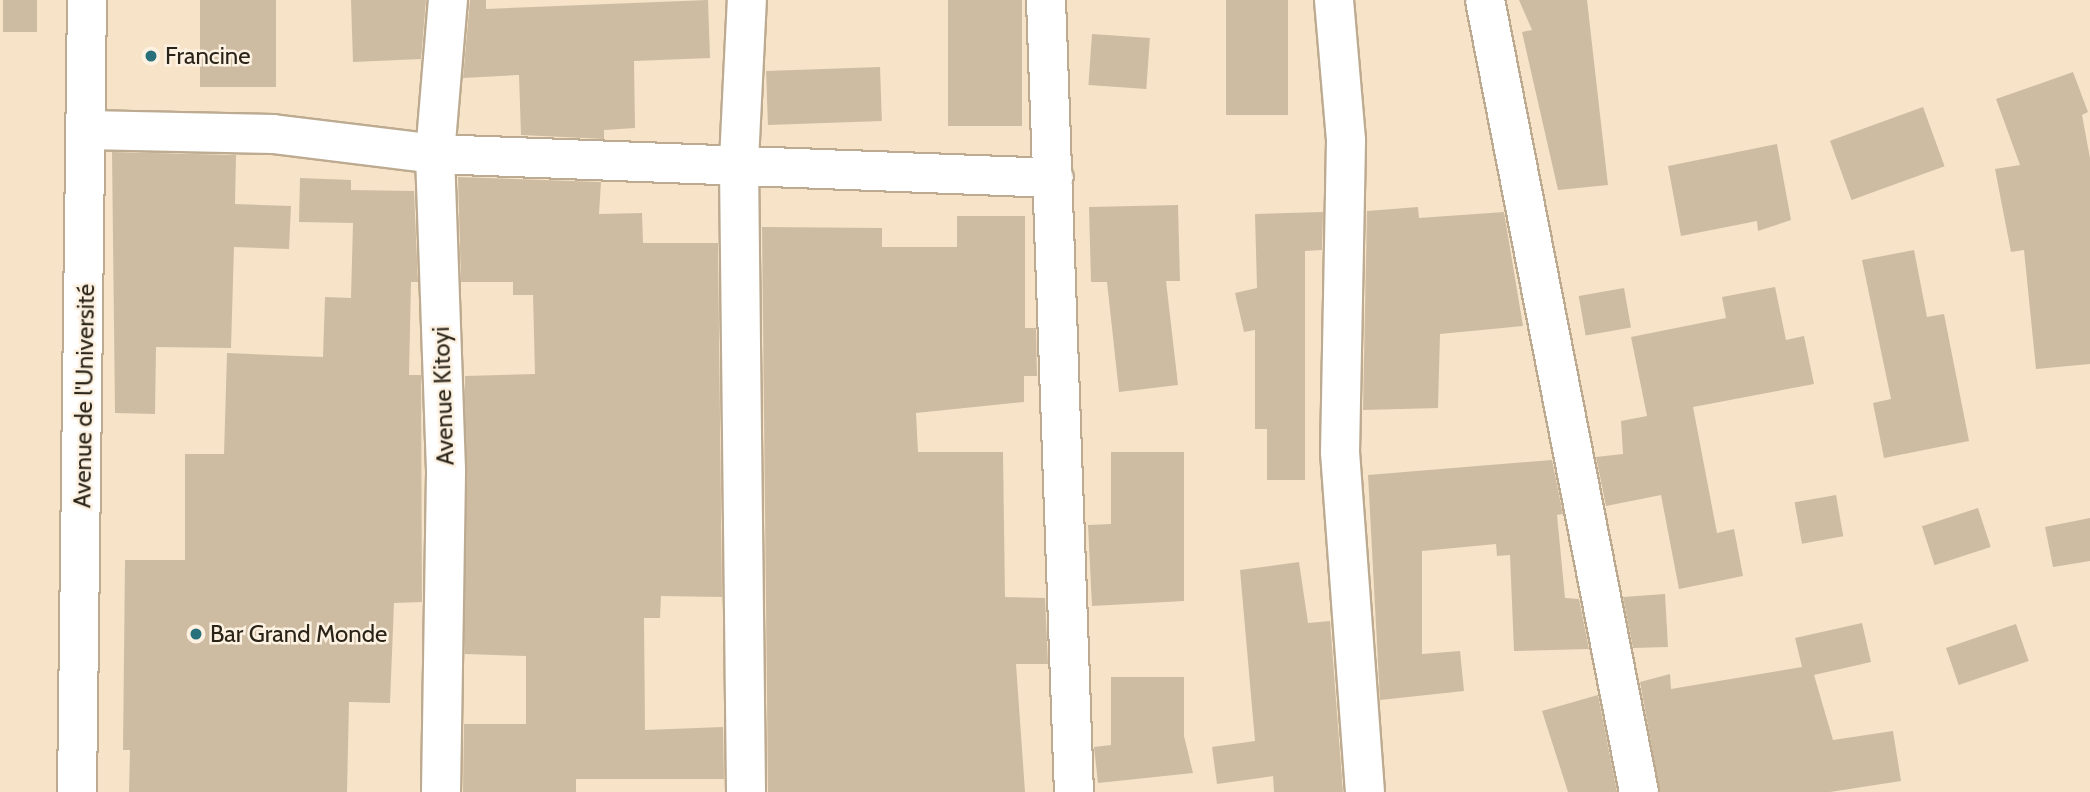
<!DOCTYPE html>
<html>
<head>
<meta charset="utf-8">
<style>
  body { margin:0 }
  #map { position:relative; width:2090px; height:792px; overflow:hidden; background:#f6e3c8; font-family:Cabin,sans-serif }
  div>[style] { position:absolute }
  .building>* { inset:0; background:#cebca2; transform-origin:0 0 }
  .roads { filter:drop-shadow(2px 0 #bdab91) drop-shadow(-2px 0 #bdab91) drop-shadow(0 2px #bdab91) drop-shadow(0 -2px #bdab91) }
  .minor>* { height:38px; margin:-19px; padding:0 19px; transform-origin:19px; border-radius:19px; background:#fff }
  .dots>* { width:19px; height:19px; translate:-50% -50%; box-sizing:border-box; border:4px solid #fdf1e1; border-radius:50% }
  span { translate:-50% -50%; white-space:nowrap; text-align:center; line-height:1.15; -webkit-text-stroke:5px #fdf1e1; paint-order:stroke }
  .poi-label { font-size:24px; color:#292318 }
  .left { translate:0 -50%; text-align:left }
  .street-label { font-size:24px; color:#292318 }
</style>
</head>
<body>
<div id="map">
  <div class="building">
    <i style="left:3px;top:0;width:34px;height:32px"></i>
    <i style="left:200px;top:0;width:76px;height:87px"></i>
    <i style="clip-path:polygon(351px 0,426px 0,421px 59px,353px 62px)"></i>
    <i style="clip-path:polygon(470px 0,486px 0,486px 9px,708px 0,710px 58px,634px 61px,635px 128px,604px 130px,604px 139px,521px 135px,519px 75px,463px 78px)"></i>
    <i style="left:948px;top:0;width:74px;height:126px"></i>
    <i style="left:1226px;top:0;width:62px;height:115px"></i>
    <i style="clip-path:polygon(1519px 0,1587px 0,1608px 185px,1558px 190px,1522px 32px,1532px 30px)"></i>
    <i style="left:1092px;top:34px;width:58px;height:51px;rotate:4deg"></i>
    <i style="left:880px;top:67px;width:54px;height:114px;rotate:88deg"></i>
    <i style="clip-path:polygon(2073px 72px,2088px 112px,2082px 115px,2090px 158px,2090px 364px,2036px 369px,2024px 250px,2011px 252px,1995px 169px,2020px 165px,1996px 99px)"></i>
    <i style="left:1923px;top:107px;width:63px;height:99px;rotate:70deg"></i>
    <i style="clip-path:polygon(1777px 144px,1791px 220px,1758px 231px,1757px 221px,1681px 236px,1668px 166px)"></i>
    <i style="clip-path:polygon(112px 152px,236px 155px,235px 204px,291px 206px,289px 249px,234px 247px,231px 348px,156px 347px,155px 414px,115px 413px)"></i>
    <i style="clip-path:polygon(458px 177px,601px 182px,599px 214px,642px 213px,643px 243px,718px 243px,722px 597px,661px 596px,660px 618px,644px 618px,645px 730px,723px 727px,724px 779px,576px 779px,576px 792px,463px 792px,464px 724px,526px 724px,526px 656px,465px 654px,465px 376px,535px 374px,533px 295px,513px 295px,513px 282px,461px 282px)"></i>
    <i style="clip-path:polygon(300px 178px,351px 180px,351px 190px,414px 191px,418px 282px,411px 282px,409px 375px,421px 375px,422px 602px,394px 603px,390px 703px,349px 702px,347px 792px,129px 792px,130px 750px,123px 750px,125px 560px,185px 560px,185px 454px,224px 454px,227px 353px,323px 357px,325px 297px,351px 298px,353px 223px,299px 222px)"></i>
    <i style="clip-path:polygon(1178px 205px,1180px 281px,1166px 281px,1178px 385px,1119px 392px,1107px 282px,1091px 282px,1089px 207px)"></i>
    <i style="clip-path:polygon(1418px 207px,1419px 218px,1504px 212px,1523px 326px,1440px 334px,1438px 408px,1363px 410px,1367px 211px)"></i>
    <i style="clip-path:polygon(1323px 212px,1322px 250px,1305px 251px,1305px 480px,1267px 480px,1267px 429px,1255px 429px,1255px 330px,1244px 332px,1235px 293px,1257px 288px,1255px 214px)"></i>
    <i style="clip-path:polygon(957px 216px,1025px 216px,1025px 328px,1036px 328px,1037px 376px,1024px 376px,1024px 402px,916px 413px,918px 452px,1003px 452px,1005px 597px,1045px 598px,1048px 664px,1016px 664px,1025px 792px,768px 792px,762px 227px,882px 228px,882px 247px,957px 247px)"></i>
    <i style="clip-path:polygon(1914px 250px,1927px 317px,1944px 314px,1969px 441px,1884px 458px,1873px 403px,1891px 399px,1862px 260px)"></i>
    <i style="clip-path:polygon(1775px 287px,1786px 340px,1804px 336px,1814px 384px,1693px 407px,1717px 533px,1734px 529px,1743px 576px,1679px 589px,1661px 495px,1606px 506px,1596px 457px,1623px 454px,1621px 421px,1647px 416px,1631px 337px,1726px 318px,1722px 297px)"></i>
    <i style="left:1624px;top:288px;width:40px;height:46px;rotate:80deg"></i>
    <i style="clip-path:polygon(1111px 452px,1184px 452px,1184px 601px,1092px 606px,1088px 525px,1111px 524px)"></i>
    <i style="clip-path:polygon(1552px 460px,1563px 514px,1557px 515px,1565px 598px,1579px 599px,1589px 649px,1514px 651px,1510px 555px,1497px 556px,1496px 544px,1422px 551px,1422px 654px,1460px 651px,1464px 691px,1380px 700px,1368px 475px)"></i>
    <i style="left:1836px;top:495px;width:42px;height:42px;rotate:80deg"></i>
    <i style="left:1978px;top:508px;width:41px;height:59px;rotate:72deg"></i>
    <i style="clip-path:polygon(2090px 518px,2090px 561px,2053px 567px,2045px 527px)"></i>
    <i style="clip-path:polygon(1299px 562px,1308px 623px,1330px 621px,1343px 792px,1274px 792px,1273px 776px,1217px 784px,1212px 747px,1255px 741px,1240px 570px)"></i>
    <i style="clip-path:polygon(1665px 594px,1668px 647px,1633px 648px,1623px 597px)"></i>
    <i style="clip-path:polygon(1862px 623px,1871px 662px,1814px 675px,1833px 740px,1893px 731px,1901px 781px,1830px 792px,1660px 792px,1640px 682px,1670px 674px,1671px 689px,1802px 667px,1795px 638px)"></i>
    <i style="left:2016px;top:624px;width:39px;height:74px;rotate:71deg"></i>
    <i style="clip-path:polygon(1111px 677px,1184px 677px,1184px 736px,1193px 773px,1098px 783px,1094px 747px,1111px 745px)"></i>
    <i style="clip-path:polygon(1598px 695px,1617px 792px,1568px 792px,1542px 711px)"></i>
  </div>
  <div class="roads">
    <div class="minor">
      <i style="left:1046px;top:0;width:792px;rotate:87.98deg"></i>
      <i style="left:1334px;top:0;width:142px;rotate:85.1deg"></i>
      <i style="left:1346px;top:141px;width:311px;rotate:91.1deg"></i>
      <i style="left:1340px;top:452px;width:341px;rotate:85.8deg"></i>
      <i style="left:1485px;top:0;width:807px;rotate:79deg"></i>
      <i style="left:87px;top:130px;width:186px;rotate:1.2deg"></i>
      <i style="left:273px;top:134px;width:163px;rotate:7deg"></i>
      <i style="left:435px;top:154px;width:619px;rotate:2.22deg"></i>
      <i style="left:77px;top:792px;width:792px;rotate:-89.28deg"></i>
      <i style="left:441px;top:792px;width:322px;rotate:-89.1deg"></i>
      <i style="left:446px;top:470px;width:316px;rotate:-92deg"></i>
      <i style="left:435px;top:154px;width:155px;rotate:-85.2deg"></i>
      <i style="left:746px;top:792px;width:631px;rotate:-90.64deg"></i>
      <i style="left:739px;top:161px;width:161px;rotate:-87.2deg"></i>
    </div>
  </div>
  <div class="dots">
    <i style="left:151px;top:56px;background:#28707b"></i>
    <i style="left:196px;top:634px;background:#28707b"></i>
  </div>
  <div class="poi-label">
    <span class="left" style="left:165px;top:56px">Francine</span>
    <span class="left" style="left:210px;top:634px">Bar Grand Monde</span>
  </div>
  <div class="street-label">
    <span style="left:84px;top:396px;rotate:-89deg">Avenue de l'Université</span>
    <span style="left:443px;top:396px;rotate:-92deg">Avenue Kitoyi</span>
  </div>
</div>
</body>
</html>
